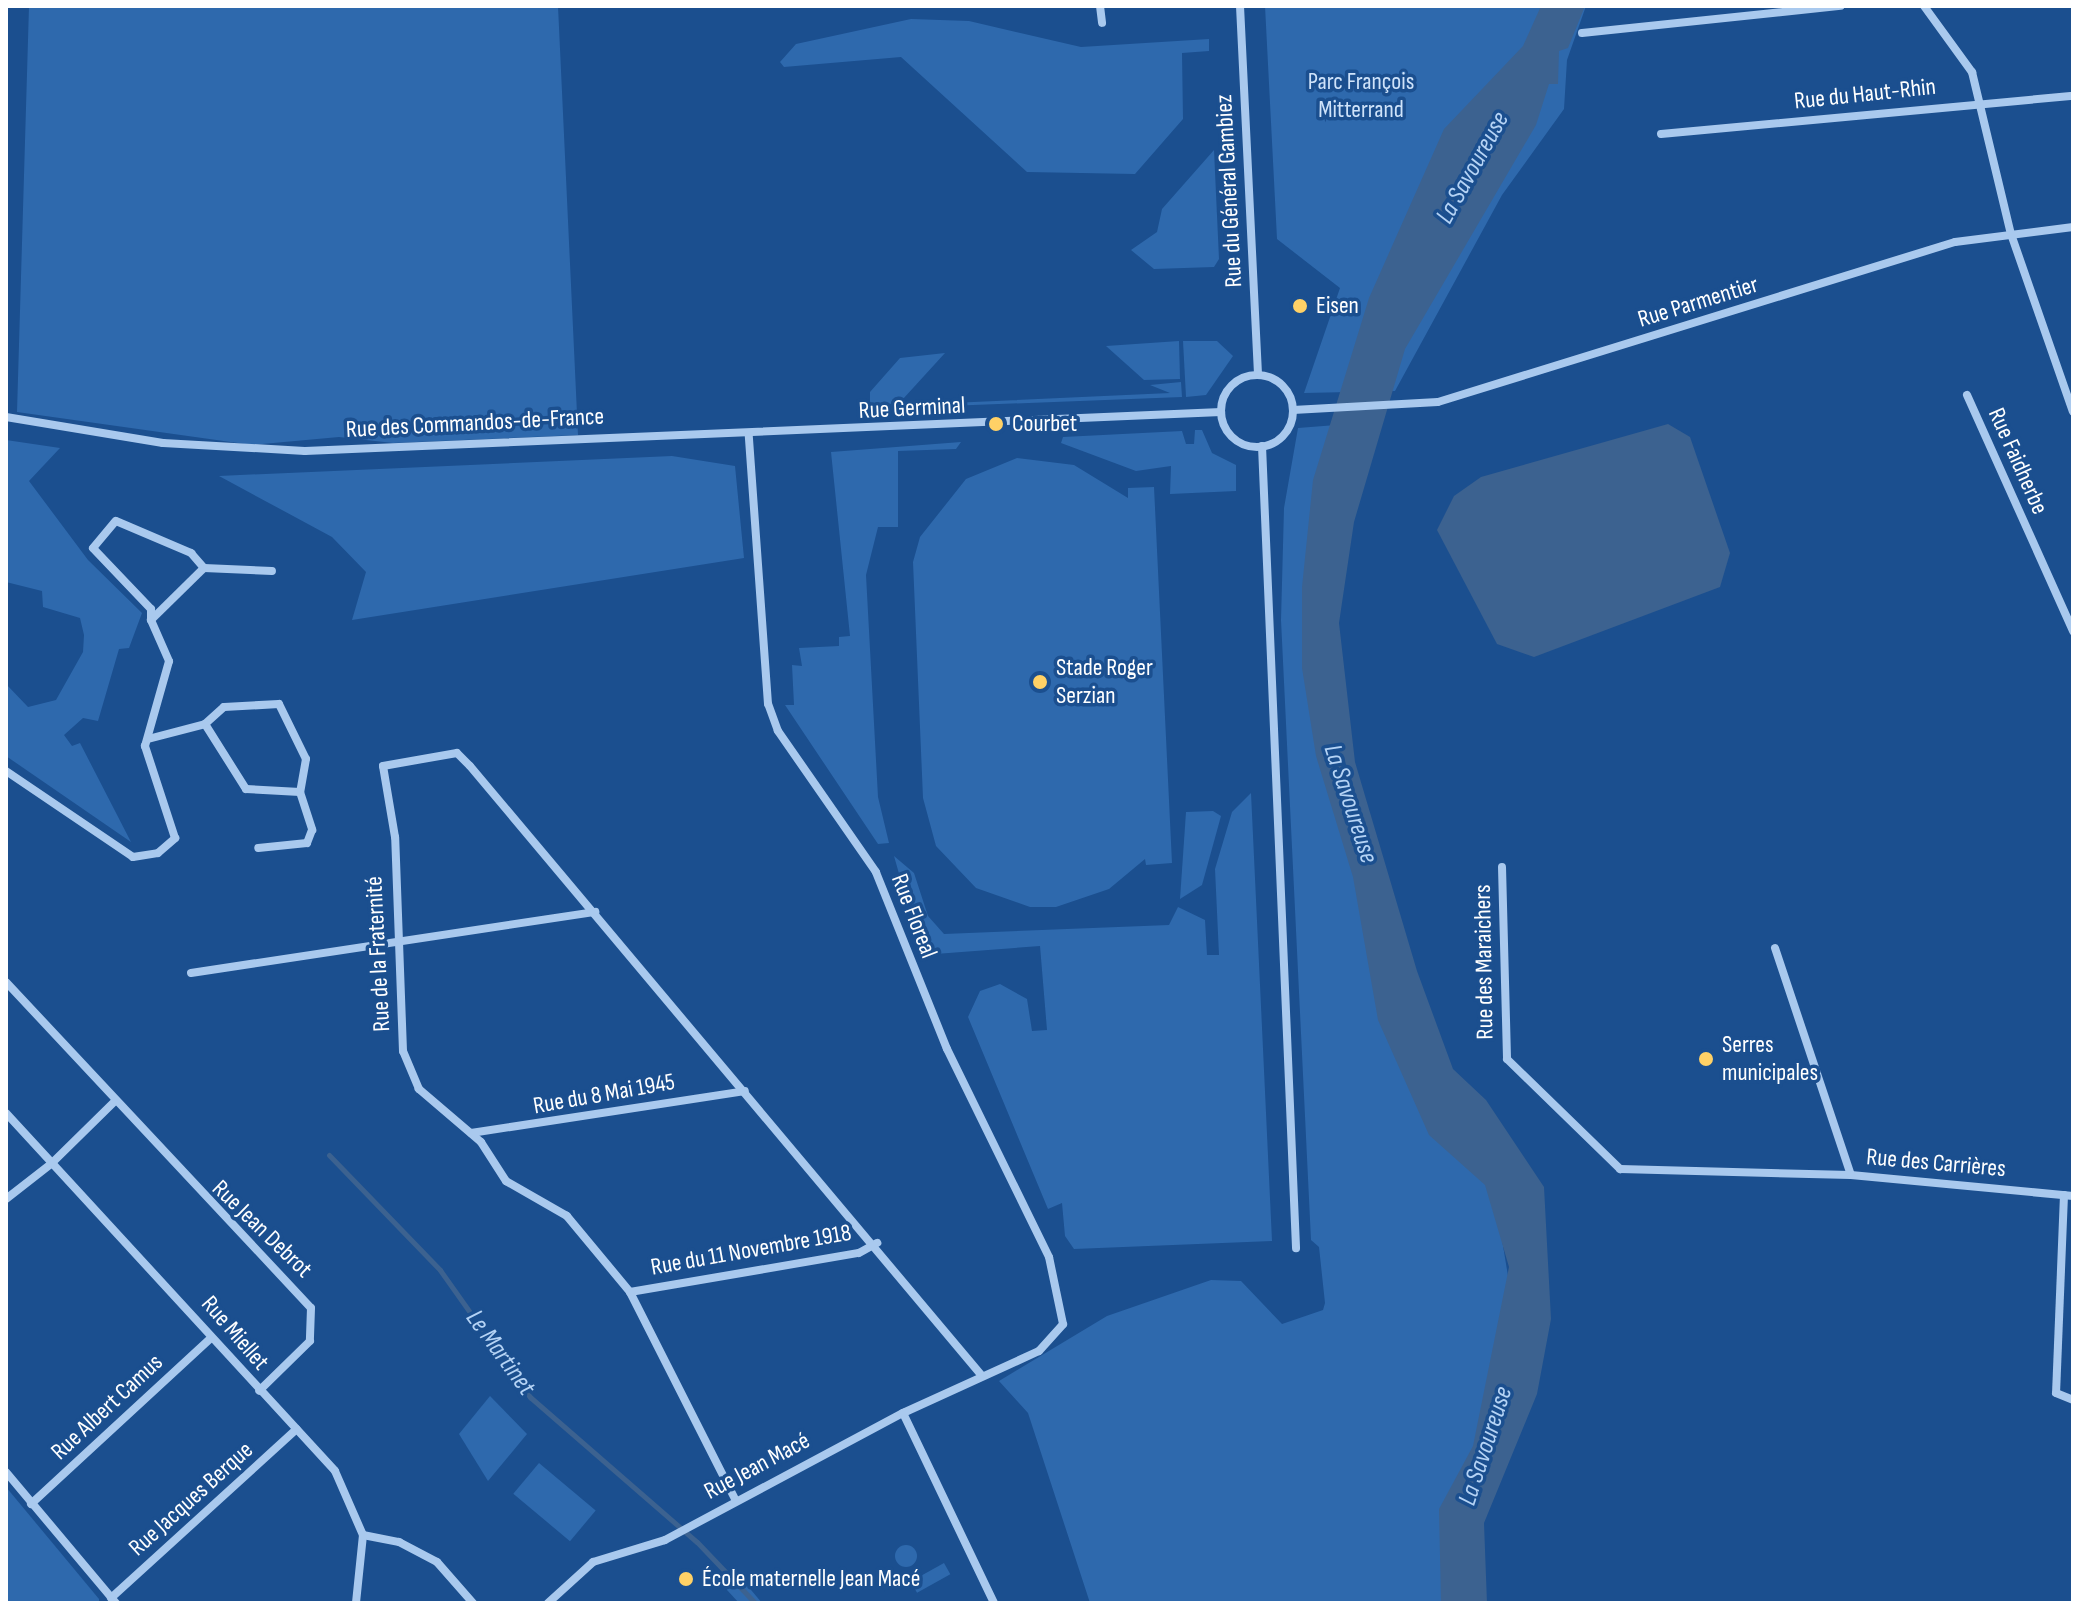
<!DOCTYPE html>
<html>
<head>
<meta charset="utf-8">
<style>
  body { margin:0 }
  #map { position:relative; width:2079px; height:1609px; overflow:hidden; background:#1b4f8f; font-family:"Sofia Sans Condensed",sans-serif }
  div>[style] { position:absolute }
  .green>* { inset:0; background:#2e69ad; transform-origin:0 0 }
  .round { border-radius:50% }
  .water>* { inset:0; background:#3c6290 }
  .stream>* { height:5px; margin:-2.5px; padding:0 2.5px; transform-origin:2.5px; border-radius:2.5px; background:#3c6290 }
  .minor>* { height:8px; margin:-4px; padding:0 4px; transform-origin:4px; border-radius:4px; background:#a9c9ee }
  .minor>.ring { margin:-4px; padding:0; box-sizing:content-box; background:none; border:8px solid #a9c9ee; border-radius:50% }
  .dots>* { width:22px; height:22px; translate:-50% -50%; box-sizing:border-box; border:4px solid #1b4f8f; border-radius:50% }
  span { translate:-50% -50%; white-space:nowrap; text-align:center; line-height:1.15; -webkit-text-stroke:7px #1b4f8f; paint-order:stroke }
  .park-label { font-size:24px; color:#cfe3fa }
  .street-label { font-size:24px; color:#fff }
  .poi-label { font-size:24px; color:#fff }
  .left { translate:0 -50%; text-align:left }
  .water-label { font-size:26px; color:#b5d3f5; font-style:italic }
  .frame { position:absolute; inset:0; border:8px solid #fff; pointer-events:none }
</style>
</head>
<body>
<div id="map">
  <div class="green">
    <i style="clip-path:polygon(29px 6px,558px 6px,578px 435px,393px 443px,339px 437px,252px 445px,17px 412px)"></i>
    <i style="clip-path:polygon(1265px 6px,1586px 6px,1567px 60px,1564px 109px,1502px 195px,1395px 391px,1304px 393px,1340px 288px,1277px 239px)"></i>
    <i style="clip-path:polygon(911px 19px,969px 21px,1081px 47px,1209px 39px,1209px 51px,1182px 53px,1183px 119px,1135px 174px,1027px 172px,901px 57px,784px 67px,780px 62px,796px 44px)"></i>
    <i style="clip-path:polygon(1214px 150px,1219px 259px,1214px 267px,1154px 269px,1131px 250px,1157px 232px,1162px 209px)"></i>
    <i style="clip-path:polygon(1179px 341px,1180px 379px,1144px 380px,1106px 346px)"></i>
    <i style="clip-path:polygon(1183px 341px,1217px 341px,1233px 356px,1206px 395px,1186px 397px)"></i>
    <i style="clip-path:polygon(945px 353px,903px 399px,885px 406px,1170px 393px,1150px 385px,1181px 382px,1182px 397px,870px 409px,870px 392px,900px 358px)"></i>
    <i style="clip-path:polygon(1336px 425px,1314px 501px,1376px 985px,1495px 1197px,1509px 1282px,1450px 1603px,1090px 1603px,1028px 1413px,999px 1381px,1107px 1316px,1211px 1280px,1241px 1281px,1282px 1324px,1323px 1310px,1325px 1303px,1319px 1247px,1311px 1240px,1281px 620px,1284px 508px,1298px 428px)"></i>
    <i style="clip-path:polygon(1195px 430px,1202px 430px,1212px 453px,1236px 465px,1236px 491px,1170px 494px,1171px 466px,1136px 471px,1061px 443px,1063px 437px,1182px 431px,1186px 444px,1194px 444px)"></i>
    <i style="clip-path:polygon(6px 440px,60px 448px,29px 481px,88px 560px,142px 613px,129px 648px,119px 649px,98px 721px,83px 718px,64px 735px,72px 746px,80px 743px,131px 842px,6px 756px,6px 684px,28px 707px,56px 700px,83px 652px,84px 635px,80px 618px,43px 607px,42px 591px,6px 582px)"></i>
    <i style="clip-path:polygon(961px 442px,956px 449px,898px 451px,898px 527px,878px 527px,866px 575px,878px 797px,889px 843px,878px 844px,785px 705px,794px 705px,792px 665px,802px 666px,799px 648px,839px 646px,839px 637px,850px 636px,831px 452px)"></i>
    <i style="clip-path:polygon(672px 456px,735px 466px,744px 558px,352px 620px,366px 572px,332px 537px,219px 476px)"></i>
    <i style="clip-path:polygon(1017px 458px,1074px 465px,1128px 498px,1128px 488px,1154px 487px,1172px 863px,1146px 865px,1145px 859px,1109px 889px,1056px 907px,1030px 907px,976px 888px,936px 846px,923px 798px,913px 562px,920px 537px,966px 479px)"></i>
    <i style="clip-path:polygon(1251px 793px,1272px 1241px,1074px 1249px,1065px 1236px,1062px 1203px,1048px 1209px,968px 1017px,980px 991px,1000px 984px,1027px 999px,1032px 1031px,1047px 1030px,1040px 946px,922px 955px,894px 856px,914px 873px,928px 916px,944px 934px,1169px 925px,1178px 907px,1205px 920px,1207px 955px,1219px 955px,1215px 869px,1232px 812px)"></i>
    <i style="clip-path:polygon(1213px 811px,1221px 816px,1202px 885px,1180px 899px,1186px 812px)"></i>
    <i style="clip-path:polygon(490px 1396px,527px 1434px,488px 1481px,459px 1434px)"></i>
    <i style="left:539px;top:1463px;width:74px;height:40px;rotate:40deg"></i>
    <i style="clip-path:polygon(6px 1487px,99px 1599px,99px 1603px,6px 1603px)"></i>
    <i class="round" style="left:895px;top:1545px;width:22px;height:22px"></i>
    <i style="left:944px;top:1563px;width:13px;height:38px;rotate:61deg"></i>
    <i style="clip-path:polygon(732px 1575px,741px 1578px,762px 1603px,739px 1603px,727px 1590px)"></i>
  </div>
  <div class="water">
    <i style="clip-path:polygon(1541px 6px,1585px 6px,1568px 48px,1559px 51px,1558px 84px,1549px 84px,1536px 125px,1405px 349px,1354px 522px,1339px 623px,1355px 762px,1417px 971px,1453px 1069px,1486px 1100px,1544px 1187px,1551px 1319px,1537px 1394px,1484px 1523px,1487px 1603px,1441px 1603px,1439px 1509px,1473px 1446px,1509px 1267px,1485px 1185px,1429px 1135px,1378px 1020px,1353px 877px,1316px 756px,1302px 668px,1302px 587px,1313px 480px,1369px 298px,1444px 129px,1523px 46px)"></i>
    <i style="clip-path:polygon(1668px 424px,1690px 437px,1730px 553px,1720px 587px,1534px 657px,1497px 644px,1437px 530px,1454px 496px,1481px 477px)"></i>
  </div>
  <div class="stream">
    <i style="left:329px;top:1155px;width:160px;rotate:46deg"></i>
    <i style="left:440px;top:1270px;width:156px;rotate:54.7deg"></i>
    <i style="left:530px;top:1397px;width:221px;rotate:41deg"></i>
    <i style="left:697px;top:1542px;width:84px;rotate:46.4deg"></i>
  </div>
  <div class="minor">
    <i style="left:1100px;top:6px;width:17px;rotate:83deg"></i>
    <i style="left:1240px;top:6px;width:369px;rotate:87.2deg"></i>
    <i style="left:1924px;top:6px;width:82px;rotate:54deg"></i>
    <i style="left:1972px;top:72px;width:167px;rotate:76.5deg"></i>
    <i style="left:2011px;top:234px;width:188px;rotate:70.8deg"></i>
    <i style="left:1582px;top:33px;width:260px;rotate:-6deg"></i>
    <i style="left:1661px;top:134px;width:414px;rotate:-5.3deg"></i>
    <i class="ring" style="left:1221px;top:375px;width:64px;height:64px"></i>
    <i style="left:1967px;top:395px;width:259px;rotate:65.8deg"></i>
    <i style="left:1293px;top:410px;width:145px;rotate:-3.2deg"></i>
    <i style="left:1438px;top:402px;width:541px;rotate:-17.2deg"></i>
    <i style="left:1955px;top:242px;width:119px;rotate:-7.2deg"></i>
    <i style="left:6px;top:417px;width:159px;rotate:9.4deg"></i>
    <i style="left:163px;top:443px;width:142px;rotate:3.2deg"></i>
    <i style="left:305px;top:451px;width:917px;rotate:-2.44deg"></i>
    <i style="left:1262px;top:446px;width:803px;rotate:87.57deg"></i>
    <i style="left:151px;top:620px;width:11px;rotate:-90deg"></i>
    <i style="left:151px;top:609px;width:84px;rotate:-133.6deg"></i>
    <i style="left:93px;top:548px;width:35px;rotate:-50deg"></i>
    <i style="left:116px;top:521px;width:82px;rotate:23.1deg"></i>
    <i style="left:191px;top:553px;width:20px;rotate:49deg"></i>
    <i style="left:205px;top:724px;width:25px;rotate:-42deg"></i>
    <i style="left:224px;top:707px;width:55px;rotate:-3.1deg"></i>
    <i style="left:279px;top:704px;width:61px;rotate:63.9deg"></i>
    <i style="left:306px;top:759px;width:34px;rotate:100deg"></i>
    <i style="left:148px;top:739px;width:59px;rotate:-14.7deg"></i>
    <i style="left:205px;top:724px;width:77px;rotate:57.8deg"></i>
    <i style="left:246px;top:789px;width:54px;rotate:3.2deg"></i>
    <i style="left:300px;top:792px;width:40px;rotate:72deg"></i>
    <i style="left:312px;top:830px;width:14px;rotate:111deg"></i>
    <i style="left:307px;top:843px;width:49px;rotate:174.2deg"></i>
    <i style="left:6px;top:771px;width:153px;rotate:34.1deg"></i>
    <i style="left:133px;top:857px;width:25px;rotate:-9deg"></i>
    <i style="left:158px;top:853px;width:23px;rotate:-41deg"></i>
    <i style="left:175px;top:838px;width:97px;rotate:-108.1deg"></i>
    <i style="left:145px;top:746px;width:88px;rotate:-74.2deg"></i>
    <i style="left:169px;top:661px;width:45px;rotate:-113.7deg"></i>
    <i style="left:151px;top:620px;width:74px;rotate:-44.5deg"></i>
    <i style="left:204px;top:568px;width:68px;rotate:2.5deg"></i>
    <i style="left:1502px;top:867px;width:192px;rotate:88.5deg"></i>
    <i style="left:1507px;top:1059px;width:158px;rotate:44.2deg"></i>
    <i style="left:1620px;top:1169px;width:231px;rotate:1.5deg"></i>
    <i style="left:1851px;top:1175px;width:223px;rotate:5.4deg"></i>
    <i style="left:1775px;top:948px;width:239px;rotate:71.5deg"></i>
    <i style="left:191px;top:973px;width:409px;rotate:-8.6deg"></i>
    <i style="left:6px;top:982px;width:446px;rotate:46.9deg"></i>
    <i style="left:311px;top:1308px;width:33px;rotate:92deg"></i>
    <i style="left:310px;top:1341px;width:71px;rotate:135.6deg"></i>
    <i style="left:6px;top:1113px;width:68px;rotate:47.4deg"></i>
    <i style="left:52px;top:1163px;width:87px;rotate:-44.5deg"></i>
    <i style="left:471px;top:1133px;width:277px;rotate:-8.7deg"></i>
    <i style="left:2064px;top:1195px;width:198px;rotate:92.3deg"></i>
    <i style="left:2056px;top:1393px;width:18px;rotate:22deg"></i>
    <i style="left:6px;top:1199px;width:58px;rotate:-38deg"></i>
    <i style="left:52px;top:1163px;width:418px;rotate:47.4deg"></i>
    <i style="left:335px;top:1471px;width:70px;rotate:66.4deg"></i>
    <i style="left:363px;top:1535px;width:68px;rotate:95.9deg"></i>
    <i style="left:630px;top:1292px;width:232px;rotate:-9.7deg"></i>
    <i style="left:859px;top:1253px;width:21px;rotate:-29deg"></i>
    <i style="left:903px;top:1413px;width:211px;rotate:64.4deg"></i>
    <i style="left:6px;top:1472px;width:171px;rotate:50deg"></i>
    <i style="left:735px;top:1499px;width:232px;rotate:-116.9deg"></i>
    <i style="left:630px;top:1292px;width:99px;rotate:-129.7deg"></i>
    <i style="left:567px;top:1216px;width:70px;rotate:-150.2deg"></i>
    <i style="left:506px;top:1181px;width:46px;rotate:-122.7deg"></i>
    <i style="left:481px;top:1142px;width:82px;rotate:-139.5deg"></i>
    <i style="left:419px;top:1089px;width:41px;rotate:-112.8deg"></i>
    <i style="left:403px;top:1051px;width:214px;rotate:-92.1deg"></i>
    <i style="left:395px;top:837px;width:72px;rotate:-99.6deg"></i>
    <i style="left:383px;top:766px;width:75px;rotate:-10deg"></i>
    <i style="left:457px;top:753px;width:18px;rotate:45deg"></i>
    <i style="left:470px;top:766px;width:796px;rotate:49.99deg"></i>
    <i style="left:31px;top:1504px;width:243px;rotate:-42.7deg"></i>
    <i style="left:363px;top:1535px;width:37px;rotate:11deg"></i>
    <i style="left:399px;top:1542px;width:43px;rotate:27.8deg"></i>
    <i style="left:437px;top:1562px;width:55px;rotate:48.7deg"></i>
    <i style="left:111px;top:1598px;width:251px;rotate:-42.3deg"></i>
    <i style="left:548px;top:1603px;width:61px;rotate:-42.3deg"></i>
    <i style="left:593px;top:1562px;width:75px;rotate:-17deg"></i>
    <i style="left:665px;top:1540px;width:270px;rotate:-28.1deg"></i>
    <i style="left:903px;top:1413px;width:149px;rotate:-24.5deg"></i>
    <i style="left:1039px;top:1351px;width:36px;rotate:-48deg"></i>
    <i style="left:1063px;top:1324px;width:68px;rotate:-101.8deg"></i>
    <i style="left:1049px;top:1257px;width:232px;rotate:-116.1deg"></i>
    <i style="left:947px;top:1049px;width:191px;rotate:-111.9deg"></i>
    <i style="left:876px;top:872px;width:172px;rotate:-124.8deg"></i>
    <i style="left:778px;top:731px;width:29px;rotate:-110deg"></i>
    <i style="left:768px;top:704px;width:269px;rotate:-94.1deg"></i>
  </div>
  <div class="dots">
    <i style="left:1300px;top:306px;background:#ffd166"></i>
    <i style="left:996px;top:424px;background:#ffd166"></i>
    <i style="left:1040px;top:682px;background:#ffd166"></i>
    <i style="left:1706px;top:1059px;background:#ffd166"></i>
    <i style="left:686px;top:1579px;background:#ffd166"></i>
  </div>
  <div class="park-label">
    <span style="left:1361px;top:96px">Parc François<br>Mitterrand</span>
  </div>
  <div class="street-label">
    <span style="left:1865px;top:94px;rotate:-6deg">Rue du Haut-Rhin</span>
    <span style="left:1229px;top:191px;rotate:-93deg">Rue du Général Gambiez</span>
    <span style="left:1698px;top:302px;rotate:-17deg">Rue Parmentier</span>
    <span style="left:912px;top:408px;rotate:-3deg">Rue Germinal</span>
    <span style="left:475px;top:423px;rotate:-3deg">Rue des Commandos-de-France</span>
    <span style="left:2018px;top:461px;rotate:66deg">Rue Faidherbe</span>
    <span style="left:914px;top:916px;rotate:69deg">Rue Floreal</span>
    <span style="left:378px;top:954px;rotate:-93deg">Rue de la Fraternité</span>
    <span style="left:1484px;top:962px;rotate:-91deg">Rue des Maraichers</span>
    <span style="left:604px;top:1094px;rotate:-10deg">Rue du 8 Mai 1945</span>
    <span style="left:1936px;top:1163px;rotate:5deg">Rue des Carrières</span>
    <span style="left:262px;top:1229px;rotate:44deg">Rue Jean Debrot</span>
    <span style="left:751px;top:1250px;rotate:-10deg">Rue du 11 Novembre 1918</span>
    <span style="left:235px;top:1333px;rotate:49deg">Rue Miellet</span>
    <span style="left:107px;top:1407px;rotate:-43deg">Rue Albert Camus</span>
    <span style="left:757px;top:1466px;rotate:-28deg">Rue Jean Macé</span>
    <span style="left:191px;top:1499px;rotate:-42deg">Rue Jacques Berque</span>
  </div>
  <div class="poi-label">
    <span class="left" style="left:1316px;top:306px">Eisen</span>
    <span class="left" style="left:1012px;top:424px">Courbet</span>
    <span class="left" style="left:1056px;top:682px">Stade Roger<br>Serzian</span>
    <span class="left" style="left:1722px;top:1059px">Serres<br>municipales</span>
    <span class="left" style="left:702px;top:1579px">École maternelle Jean Macé</span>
  </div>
  <div class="water-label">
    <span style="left:1473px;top:168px;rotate:-61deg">La Savoureuse</span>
    <span style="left:1350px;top:804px;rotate:72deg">La Savoureuse</span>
    <span style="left:500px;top:1353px;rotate:54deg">Le Martinet</span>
    <span style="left:1486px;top:1446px;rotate:-72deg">La Savoureuse</span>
  </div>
  <div class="frame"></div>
</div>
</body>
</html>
